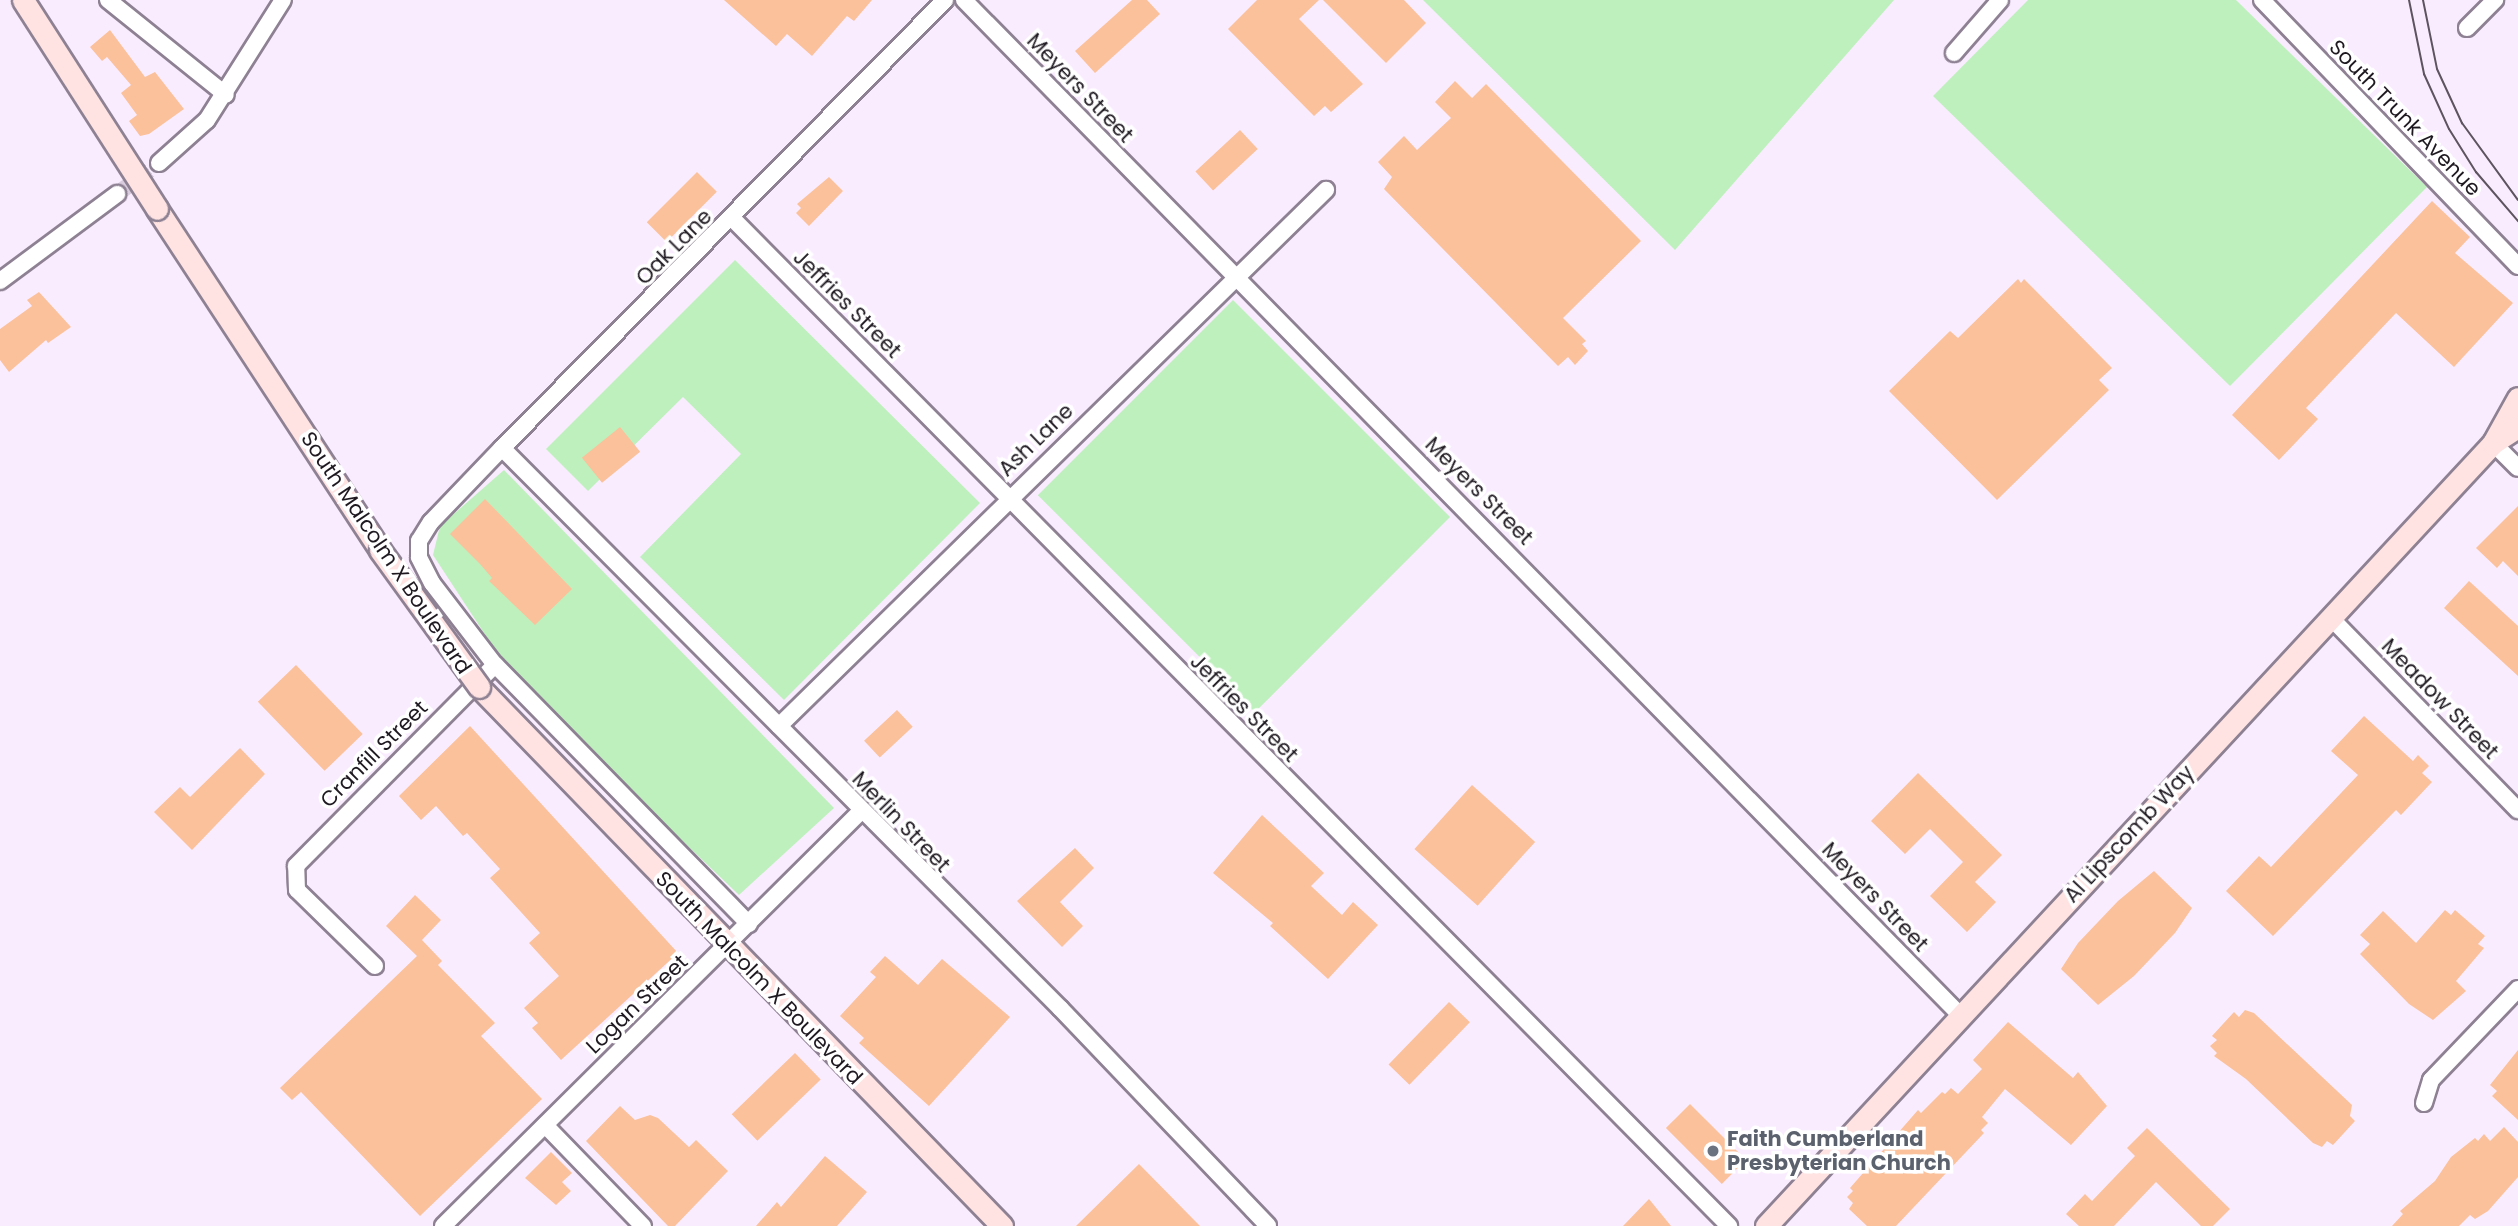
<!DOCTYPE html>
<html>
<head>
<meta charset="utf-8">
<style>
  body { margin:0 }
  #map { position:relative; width:2518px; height:1226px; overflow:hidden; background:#faecff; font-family:Poppins,sans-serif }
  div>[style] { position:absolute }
  .green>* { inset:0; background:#bef0bd; transform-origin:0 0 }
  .building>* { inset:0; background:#fbc19a; transform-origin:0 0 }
  .street-tunnel>* { height:16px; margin-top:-8px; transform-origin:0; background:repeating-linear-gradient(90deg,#d9ccde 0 16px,transparent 0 24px) }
  .roads { filter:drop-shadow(2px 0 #8e8193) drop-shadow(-2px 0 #8e8193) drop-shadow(0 2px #8e8193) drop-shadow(0 -2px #8e8193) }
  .street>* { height:16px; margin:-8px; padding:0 8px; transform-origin:8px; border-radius:8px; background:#fff }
  .secondary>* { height:21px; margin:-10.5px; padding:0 10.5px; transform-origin:10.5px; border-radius:10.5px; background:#fee3e2 }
  .tram>* { height:2px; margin:-1px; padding:0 1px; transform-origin:1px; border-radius:1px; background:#5c545e }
  .bridges { filter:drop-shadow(2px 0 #8e8193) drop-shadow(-2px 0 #8e8193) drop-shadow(0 2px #8e8193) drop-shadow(0 -2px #8e8193) }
  .secondary-bridge>* { height:21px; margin:-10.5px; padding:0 10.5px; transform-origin:10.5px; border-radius:10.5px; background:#fee3e2 }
  .dots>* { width:19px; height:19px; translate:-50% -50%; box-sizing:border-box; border:4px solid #fff; border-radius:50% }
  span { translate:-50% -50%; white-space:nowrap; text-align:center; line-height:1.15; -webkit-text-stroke:7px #fff; paint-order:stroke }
  .street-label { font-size:21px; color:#1e1920 }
  .worship-label { font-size:21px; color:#5b616d; font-weight:700 }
  .left { translate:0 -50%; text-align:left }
</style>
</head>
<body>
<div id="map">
  <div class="green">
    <i style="clip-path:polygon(1423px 0,1894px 0,1675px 250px)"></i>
    <i style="clip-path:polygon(2028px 0,2236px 0,2427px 187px,2230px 386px,1933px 96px)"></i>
    <i style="clip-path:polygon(735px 260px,980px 503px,784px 700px,640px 557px,741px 454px,683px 397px,588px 491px,546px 449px)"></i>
    <i style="left:1233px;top:300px;width:307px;height:276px;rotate:45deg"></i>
    <i style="clip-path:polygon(504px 470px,834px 808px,739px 895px,516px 682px,433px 555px,440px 526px)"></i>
  </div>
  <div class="building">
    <i style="clip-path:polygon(724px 0,872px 0,854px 21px,847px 16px,812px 56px,787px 34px,776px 46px)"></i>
    <i style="clip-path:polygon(1132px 0,1147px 0,1160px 14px,1095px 73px,1075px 51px)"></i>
    <i style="clip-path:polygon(1257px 0,1319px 0,1299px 19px,1363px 84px,1331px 112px,1325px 106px,1314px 116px,1228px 29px)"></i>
    <i style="clip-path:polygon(1323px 0,1404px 0,1426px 23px,1386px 63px)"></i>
    <i style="clip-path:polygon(110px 30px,145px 77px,155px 72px,184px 109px,149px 134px,140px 136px,129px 121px,137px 115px,121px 93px,131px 85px,107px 57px,102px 61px,90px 47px)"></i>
    <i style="clip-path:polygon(1455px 81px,1472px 98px,1486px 84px,1641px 241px,1563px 318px,1586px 341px,1582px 344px,1588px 351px,1575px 365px,1568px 357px,1558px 366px,1384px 189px,1392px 177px,1378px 162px,1404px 136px,1417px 150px,1451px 118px,1435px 102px)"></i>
    <i style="left:1240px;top:130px;width:26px;height:61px;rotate:47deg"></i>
    <i style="left:697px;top:172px;width:28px;height:71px;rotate:45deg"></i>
    <i style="clip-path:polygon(829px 177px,843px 191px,809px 226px,796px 213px,801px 208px,797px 204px)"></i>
    <i style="clip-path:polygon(2432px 201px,2470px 237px,2455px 253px,2513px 303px,2454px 367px,2396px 313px,2306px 408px,2318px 419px,2279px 460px,2232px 415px)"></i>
    <i style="clip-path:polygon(2018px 279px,2021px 283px,2024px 279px,2112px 368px,2099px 380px,2109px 390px,1997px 500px,1889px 391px,1950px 331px,1958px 338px)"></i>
    <i style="clip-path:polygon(39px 292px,71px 327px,48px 343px,46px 340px,9px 372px,0 360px,0 329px,32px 306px,27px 300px)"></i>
    <i style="left:620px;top:427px;width:32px;height:49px;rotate:51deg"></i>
    <i style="clip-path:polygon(485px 499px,572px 589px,535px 625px,489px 581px,492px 578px,480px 564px,450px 534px)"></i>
    <i style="clip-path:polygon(2518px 506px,2518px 576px,2503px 561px,2497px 568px,2476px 548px)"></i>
    <i style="clip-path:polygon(2469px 581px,2518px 626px,2518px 676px,2444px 608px)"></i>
    <i style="left:296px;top:665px;width:96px;height:53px;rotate:46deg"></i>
    <i style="left:897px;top:710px;width:23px;height:45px;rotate:47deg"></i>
    <i style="clip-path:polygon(2364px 716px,2413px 761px,2418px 755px,2429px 766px,2422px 773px,2432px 782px,2401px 815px,2396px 810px,2273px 936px,2226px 891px,2259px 856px,2271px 867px,2358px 775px,2331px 751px)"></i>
    <i style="clip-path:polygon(470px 726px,678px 953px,561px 1060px,532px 1028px,538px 1023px,524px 1008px,559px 976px,529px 943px,540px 933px,490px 878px,500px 869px,467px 833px,463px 836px,436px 806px,421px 820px,399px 796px)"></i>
    <i style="clip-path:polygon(240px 748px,265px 774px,192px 850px,154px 812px,180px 787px,190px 797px)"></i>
    <i style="clip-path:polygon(1918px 773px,2002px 855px,1975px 882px,1996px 902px,1967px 932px,1930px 896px,1963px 862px,1930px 829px,1905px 854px,1871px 821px)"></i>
    <i style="left:1472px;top:785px;width:85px;height:86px;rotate:42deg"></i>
    <i style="clip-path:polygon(1262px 815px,1324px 873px,1311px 886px,1342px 915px,1353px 902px,1378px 925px,1328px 979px,1270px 926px,1273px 923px,1213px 873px)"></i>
    <i style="clip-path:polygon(1075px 848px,1094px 868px,1060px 902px,1083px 926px,1062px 947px,1017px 901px)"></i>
    <i style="clip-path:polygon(2154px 871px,2192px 908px,2175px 933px,2134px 976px,2098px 1005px,2061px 969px,2078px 943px,2118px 901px)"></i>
    <i style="clip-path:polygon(415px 895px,441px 920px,422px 940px,442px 961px,438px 965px,495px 1023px,481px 1036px,542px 1099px,420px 1216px,301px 1092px,292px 1100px,280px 1088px,417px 956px,386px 926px)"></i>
    <i style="clip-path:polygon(2445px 910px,2451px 915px,2455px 910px,2485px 936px,2478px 944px,2484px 948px,2456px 981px,2466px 991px,2433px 1020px,2409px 1004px,2360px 954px,2370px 944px,2360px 935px,2383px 911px,2416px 943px)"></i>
    <i style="clip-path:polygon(885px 956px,918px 985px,942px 959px,1010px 1017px,929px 1106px,859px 1043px,864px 1038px,840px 1016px,876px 977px,870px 972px)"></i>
    <i style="left:1449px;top:1002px;width:29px;height:87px;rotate:44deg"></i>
    <i style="clip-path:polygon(2245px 1010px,2254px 1013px,2352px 1105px,2350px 1116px,2355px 1121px,2333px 1145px,2327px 1141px,2322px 1147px,2313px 1143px,2246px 1079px,2214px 1056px,2217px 1053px,2210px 1046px,2217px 1040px,2212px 1036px,2234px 1012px,2239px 1017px)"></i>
    <i style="clip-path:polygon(2008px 1022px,2073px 1078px,2078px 1072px,2107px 1106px,2071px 1145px,2005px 1089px,1982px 1117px,1988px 1123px,1981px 1130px,1984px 1133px,1896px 1226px,1867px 1226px,1849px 1209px,1853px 1203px,1847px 1197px,1853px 1191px,1850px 1188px,1918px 1110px,1921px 1113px,1942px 1092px,1945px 1094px,1951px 1088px,1958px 1094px,1982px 1069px,1973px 1060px)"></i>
    <i style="clip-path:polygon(2518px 1050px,2518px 1120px,2492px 1096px,2497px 1091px,2490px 1085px)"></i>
    <i style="left:795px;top:1053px;width:37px;height:88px;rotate:46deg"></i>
    <i style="left:1690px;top:1104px;width:79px;height:34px;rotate:45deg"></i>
    <i style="clip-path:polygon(620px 1106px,635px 1120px,650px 1115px,658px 1118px,689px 1147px,696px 1140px,728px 1171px,675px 1226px,668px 1226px,586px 1141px)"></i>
    <i style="clip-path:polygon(2504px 1127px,2518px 1142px,2518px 1177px,2488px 1211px,2475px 1219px,2470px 1215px,2459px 1226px,2392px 1226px,2403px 1214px,2400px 1211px,2435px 1181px,2451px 1157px,2475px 1138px,2478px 1141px,2484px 1134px,2490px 1141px)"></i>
    <i style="clip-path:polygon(2147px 1128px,2230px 1209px,2213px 1226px,2201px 1226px,2156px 1182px,2114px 1226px,2079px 1226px,2066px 1214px,2085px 1194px,2092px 1201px,2135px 1156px,2127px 1148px)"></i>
    <i style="clip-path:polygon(551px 1152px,572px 1173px,562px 1182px,571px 1191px,556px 1205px,525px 1178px)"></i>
    <i style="clip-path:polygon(825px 1156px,867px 1192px,837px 1226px,756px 1226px,777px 1202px,781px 1207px)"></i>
    <i style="clip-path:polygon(1139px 1164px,1200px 1226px,1076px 1226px)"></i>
    <i style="clip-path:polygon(1649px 1199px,1671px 1226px,1623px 1226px)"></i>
  </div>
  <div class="street-tunnel">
    <i style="left:117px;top:194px;width:52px;rotate:-36.4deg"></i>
  </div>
  <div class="roads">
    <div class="street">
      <i style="left:108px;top:0;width:151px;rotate:38.8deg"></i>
      <i style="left:964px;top:0;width:1422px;rotate:45.54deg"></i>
      <i style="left:2262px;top:0;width:369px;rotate:46.1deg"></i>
      <i style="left:2467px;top:28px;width:40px;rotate:-45deg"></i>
      <i style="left:1954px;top:53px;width:70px;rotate:-49deg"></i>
      <i style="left:159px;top:163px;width:64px;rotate:-41.9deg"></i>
      <i style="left:207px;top:120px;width:142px;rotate:-57.7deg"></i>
      <i style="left:732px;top:218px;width:1418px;rotate:45.31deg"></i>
      <i style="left:0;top:281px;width:146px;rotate:-36.6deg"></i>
      <i style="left:2493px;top:443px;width:35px;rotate:45deg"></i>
      <i style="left:502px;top:448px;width:791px;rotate:45.1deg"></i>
      <i style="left:1060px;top:1008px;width:301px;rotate:46.3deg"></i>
      <i style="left:2331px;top:618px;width:268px;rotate:45.8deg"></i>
      <i style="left:779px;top:726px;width:766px;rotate:-44.42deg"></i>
      <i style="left:749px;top:924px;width:363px;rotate:-134.4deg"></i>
      <i style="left:495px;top:665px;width:103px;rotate:-127.5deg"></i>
      <i style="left:432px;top:583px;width:29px;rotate:-117deg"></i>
      <i style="left:419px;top:557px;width:16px;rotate:-90deg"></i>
      <i style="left:419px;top:541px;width:22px;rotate:-58deg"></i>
      <i style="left:431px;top:522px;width:103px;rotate:-46.2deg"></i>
      <i style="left:502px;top:448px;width:630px;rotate:-45.32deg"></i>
      <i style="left:375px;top:966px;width:109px;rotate:-135.7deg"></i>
      <i style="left:297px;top:890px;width:24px;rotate:-92deg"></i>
      <i style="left:296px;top:866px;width:283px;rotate:-45.3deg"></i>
      <i style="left:2424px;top:1103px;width:24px;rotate:-73deg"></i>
      <i style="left:2431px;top:1080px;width:126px;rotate:-46.3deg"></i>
      <i style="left:545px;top:1125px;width:141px;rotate:45.9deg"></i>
      <i style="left:443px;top:1226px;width:588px;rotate:-44.79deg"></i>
    </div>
    <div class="secondary">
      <i style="left:157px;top:209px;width:407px;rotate:56.8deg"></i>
      <i style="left:2494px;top:441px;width:49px;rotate:-60.8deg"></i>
      <i style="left:479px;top:687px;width:751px;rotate:45.86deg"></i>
      <i style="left:1766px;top:1226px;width:1068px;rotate:-47.12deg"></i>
      <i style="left:2493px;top:443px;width:30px;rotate:-33deg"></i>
    </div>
  </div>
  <div class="tram">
    <i style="left:2409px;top:0;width:76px;rotate:78.5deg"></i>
    <i style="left:2424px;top:74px;width:60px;rotate:65.6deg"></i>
    <i style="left:2449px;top:129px;width:51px;rotate:57.9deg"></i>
    <i style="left:2476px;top:172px;width:65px;rotate:49.4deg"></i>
    <i style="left:2423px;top:0;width:70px;rotate:78.5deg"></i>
    <i style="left:2437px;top:69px;width:60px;rotate:65.2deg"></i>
    <i style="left:2462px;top:123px;width:95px;rotate:54deg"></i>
  </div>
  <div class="bridges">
    <div class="secondary-bridge">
      <i style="left:23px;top:0;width:248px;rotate:57.3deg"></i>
      <i style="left:380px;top:550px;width:169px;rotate:54.1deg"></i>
    </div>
  </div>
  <div class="dots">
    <i style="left:1713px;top:1151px;background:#6b7280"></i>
  </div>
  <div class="street-label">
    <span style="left:1080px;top:88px;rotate:46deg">Meyers Street</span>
    <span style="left:2405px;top:118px;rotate:46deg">South Trunk Avenue</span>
    <span style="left:674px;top:247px;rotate:-45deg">Oak Lane</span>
    <span style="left:847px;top:304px;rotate:45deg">Jeffries Street</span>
    <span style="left:1036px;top:440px;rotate:-44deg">Ash Lane</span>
    <span style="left:1479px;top:491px;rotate:45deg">Meyers Street</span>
    <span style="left:386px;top:553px;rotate:56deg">South Malcolm X Boulevard</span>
    <span style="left:2440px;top:699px;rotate:46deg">Meadow Street</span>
    <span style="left:1244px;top:708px;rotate:45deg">Jeffries Street</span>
    <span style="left:374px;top:754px;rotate:-45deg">Cranfill Street</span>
    <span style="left:901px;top:822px;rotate:46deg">Merlin Street</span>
    <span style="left:2129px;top:834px;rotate:-47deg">Al Lipscomb Way</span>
    <span style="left:1875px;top:897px;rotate:46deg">Meyers Street</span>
    <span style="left:759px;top:978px;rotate:46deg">South Malcolm X Boulevard</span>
    <span style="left:637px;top:1004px;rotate:-44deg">Logan Street</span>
  </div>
  <div class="worship-label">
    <span class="left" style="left:1727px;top:1151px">Faith Cumberland<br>Presbyterian Church</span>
  </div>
</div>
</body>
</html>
